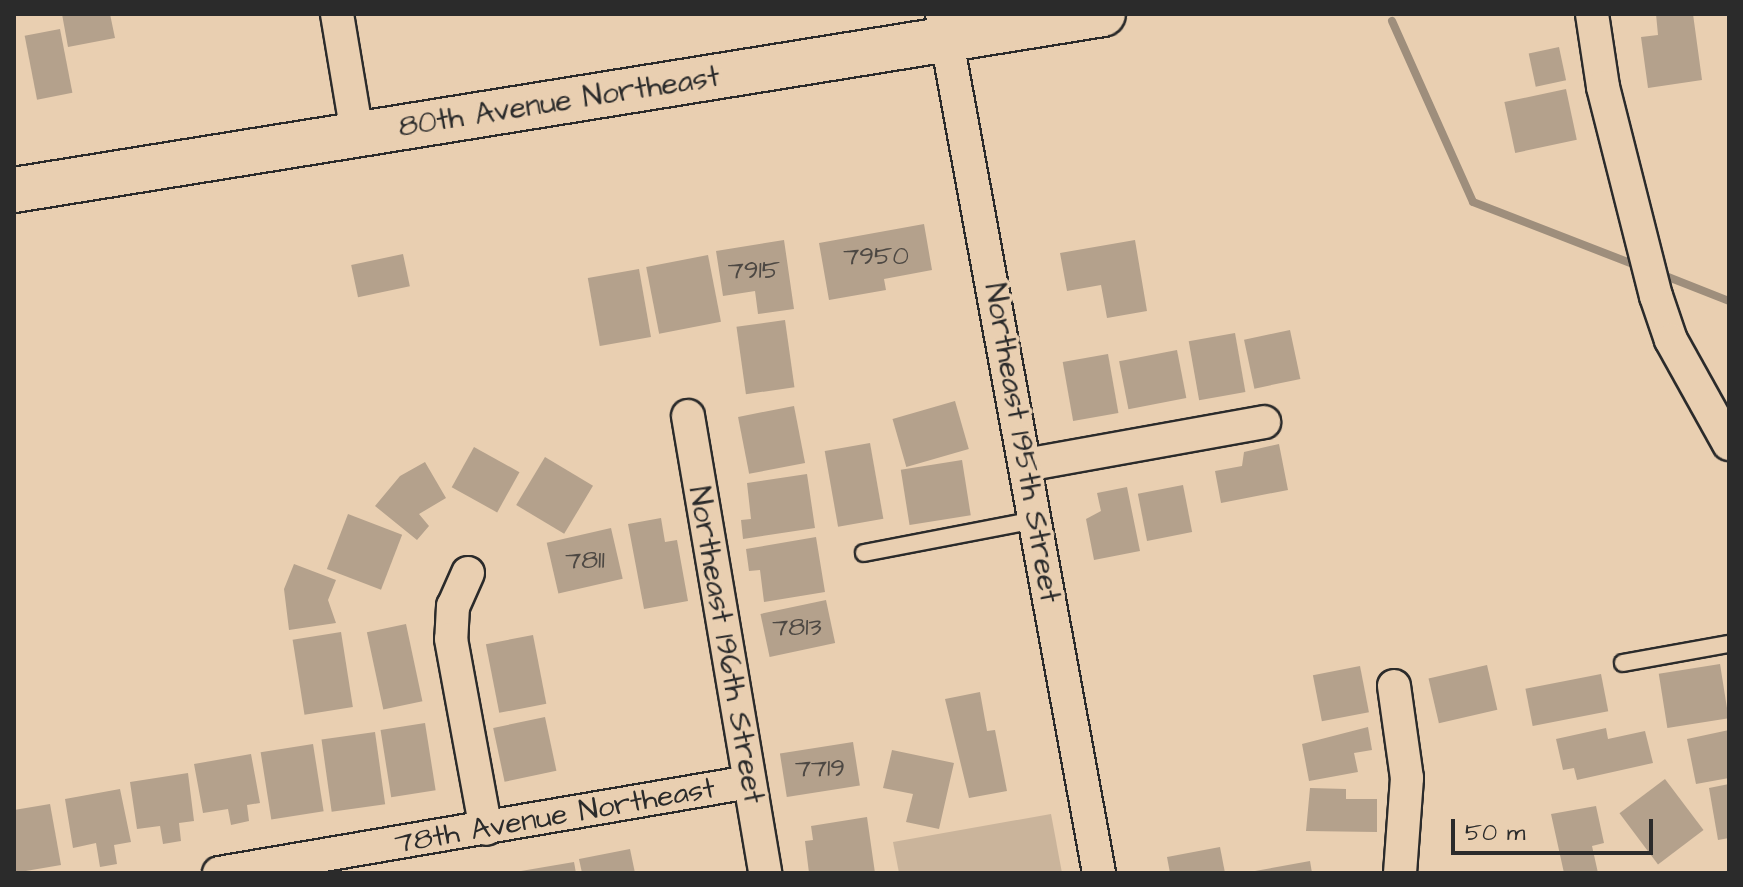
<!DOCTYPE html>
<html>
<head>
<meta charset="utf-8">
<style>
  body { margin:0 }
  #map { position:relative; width:1743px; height:887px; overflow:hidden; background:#e9cfb1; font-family:"Architects Daughter",sans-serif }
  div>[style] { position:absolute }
  .green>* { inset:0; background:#cab49b }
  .stream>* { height:8px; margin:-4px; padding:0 4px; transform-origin:4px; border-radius:4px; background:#9e8e7c }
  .building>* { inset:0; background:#b4a18c; transform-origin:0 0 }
  .roads { filter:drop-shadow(2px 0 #2b2b2b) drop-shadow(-2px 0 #2b2b2b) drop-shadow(0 2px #2b2b2b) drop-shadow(0 -2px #2b2b2b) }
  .service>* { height:16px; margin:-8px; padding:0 8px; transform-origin:8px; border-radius:8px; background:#e9cfb1 }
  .minor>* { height:32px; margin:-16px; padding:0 16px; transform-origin:16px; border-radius:16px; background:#e9cfb1 }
  .secondary>* { height:44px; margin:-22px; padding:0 22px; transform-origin:22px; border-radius:22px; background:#e9cfb1 }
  span { translate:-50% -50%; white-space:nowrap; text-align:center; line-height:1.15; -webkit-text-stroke:7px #e9cfb1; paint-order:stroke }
  .number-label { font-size:26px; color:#4d4843 }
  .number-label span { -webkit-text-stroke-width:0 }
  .street-label { font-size:30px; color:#2b2b2b }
  .frame { position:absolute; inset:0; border:16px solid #2b2b2b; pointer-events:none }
  .scale { position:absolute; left:1451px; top:819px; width:202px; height:36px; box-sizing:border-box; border:4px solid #2b2b2b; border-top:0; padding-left:10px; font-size:24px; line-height:28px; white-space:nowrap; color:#2b2b2b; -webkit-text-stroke:6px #e9cfb1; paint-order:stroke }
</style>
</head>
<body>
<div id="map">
  <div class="green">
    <i style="clip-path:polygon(1051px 814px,1062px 873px,899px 873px,893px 842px)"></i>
  </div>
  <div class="stream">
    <i style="left:1392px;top:21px;width:198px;rotate:65.9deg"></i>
    <i style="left:1473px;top:202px;width:177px;rotate:21.2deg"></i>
    <i style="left:1658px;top:273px;width:76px;rotate:21.5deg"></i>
  </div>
  <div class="building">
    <i style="clip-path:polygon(62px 14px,110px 14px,115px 38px,68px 47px)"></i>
    <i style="clip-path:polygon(1656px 14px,1693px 14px,1702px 80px,1648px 88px,1641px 37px,1658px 35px)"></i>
    <i style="left:60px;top:29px;width:65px;height:36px;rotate:79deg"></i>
    <i style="left:1559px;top:47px;width:34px;height:31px;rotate:78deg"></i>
    <i style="left:1566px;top:89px;width:52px;height:63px;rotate:78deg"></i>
    <i style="clip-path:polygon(924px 224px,932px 270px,884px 279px,886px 290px,829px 300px,819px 243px)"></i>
    <i style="clip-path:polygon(784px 240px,794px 309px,758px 314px,755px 291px,723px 296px,716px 251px)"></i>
    <i style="clip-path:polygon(1135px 240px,1147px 311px,1107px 318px,1101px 285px,1067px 291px,1060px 253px)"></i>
    <i style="left:403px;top:254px;width:33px;height:53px;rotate:78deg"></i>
    <i style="left:708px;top:255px;width:68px;height:63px;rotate:79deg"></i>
    <i style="left:639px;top:269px;width:69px;height:52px;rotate:80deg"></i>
    <i style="left:785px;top:320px;width:68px;height:49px;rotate:82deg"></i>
    <i style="left:1290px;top:330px;width:50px;height:47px;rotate:78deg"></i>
    <i style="left:1235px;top:333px;width:60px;height:47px;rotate:80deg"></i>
    <i style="left:1177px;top:350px;width:49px;height:59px;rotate:79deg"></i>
    <i style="left:1108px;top:354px;width:60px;height:46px;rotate:80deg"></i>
    <i style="left:955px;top:401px;width:50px;height:65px;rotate:74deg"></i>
    <i style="left:794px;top:406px;width:58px;height:57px;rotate:79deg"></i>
    <i style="left:870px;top:443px;width:77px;height:46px;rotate:80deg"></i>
    <i style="clip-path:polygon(1279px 444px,1288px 490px,1221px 503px,1215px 471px,1242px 466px,1244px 452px)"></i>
    <i style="left:474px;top:447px;width:52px;height:46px;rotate:29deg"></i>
    <i style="left:545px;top:457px;width:56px;height:56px;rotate:31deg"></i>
    <i style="left:962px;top:460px;width:56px;height:62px;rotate:81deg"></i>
    <i style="clip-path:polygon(425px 462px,446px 498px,419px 514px,429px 526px,417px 540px,375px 506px,400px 476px)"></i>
    <i style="clip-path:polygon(807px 474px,815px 528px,743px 539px,741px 520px,751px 519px,747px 483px)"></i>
    <i style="left:1183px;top:485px;width:48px;height:46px;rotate:79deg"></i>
    <i style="clip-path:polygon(1127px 487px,1140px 551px,1094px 560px,1086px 519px,1101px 511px,1097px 493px)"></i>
    <i style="left:348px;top:514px;width:58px;height:59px;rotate:21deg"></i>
    <i style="clip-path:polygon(661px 518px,665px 542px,677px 540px,688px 601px,644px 609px,628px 524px)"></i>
    <i style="left:611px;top:528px;width:52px;height:66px;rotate:77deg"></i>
    <i style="clip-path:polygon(816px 537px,825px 592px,764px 602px,760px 570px,749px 571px,746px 549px)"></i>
    <i style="clip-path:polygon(294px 564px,336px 580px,328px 600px,336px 623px,289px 630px,284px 589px)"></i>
    <i style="left:826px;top:600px;width:44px;height:67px;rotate:78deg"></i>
    <i style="left:406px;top:624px;width:79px;height:40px;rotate:78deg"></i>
    <i style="left:341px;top:632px;width:76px;height:49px;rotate:81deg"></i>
    <i style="left:533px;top:635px;width:70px;height:48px;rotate:79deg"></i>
    <i style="left:1720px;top:664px;width:55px;height:62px;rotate:81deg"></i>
    <i style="left:1487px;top:665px;width:46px;height:60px;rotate:77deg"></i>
    <i style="left:1360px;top:666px;width:47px;height:48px;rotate:79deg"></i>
    <i style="left:1601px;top:674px;width:38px;height:77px;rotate:79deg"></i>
    <i style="clip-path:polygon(980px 692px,987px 731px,995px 730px,1007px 791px,969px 798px,945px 699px)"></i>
    <i style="left:545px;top:717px;width:55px;height:53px;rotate:78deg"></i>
    <i style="left:425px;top:723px;width:68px;height:45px;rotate:81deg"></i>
    <i style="clip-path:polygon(1368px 727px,1372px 750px,1354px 753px,1358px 772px,1309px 781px,1302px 744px)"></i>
    <i style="clip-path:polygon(1606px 728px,1608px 739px,1645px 731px,1653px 763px,1577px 780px,1574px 768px,1563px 770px,1556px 739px)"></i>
    <i style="clip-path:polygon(1729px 730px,1729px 778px,1696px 784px,1687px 739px)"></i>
    <i style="left:375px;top:732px;width:73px;height:54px;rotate:82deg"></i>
    <i style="left:853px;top:742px;width:44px;height:74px;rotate:81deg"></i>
    <i style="left:313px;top:744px;width:68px;height:53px;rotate:81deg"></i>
    <i style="clip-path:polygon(892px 750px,954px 763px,939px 829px,906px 822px,913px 794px,883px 788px)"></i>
    <i style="clip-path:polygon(251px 754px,260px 803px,247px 805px,249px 821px,231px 825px,228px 809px,203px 813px,194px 764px)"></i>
    <i style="clip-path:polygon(188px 773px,194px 821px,179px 823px,181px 841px,163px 844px,160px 826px,137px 829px,130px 782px)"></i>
    <i style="left:1665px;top:779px;width:64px;height:57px;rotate:53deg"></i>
    <i style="clip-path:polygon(1729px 784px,1729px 838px,1718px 840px,1709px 788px)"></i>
    <i style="clip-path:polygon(1310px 788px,1346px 789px,1346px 799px,1377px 799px,1377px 832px,1306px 831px)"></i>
    <i style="clip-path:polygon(120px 789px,131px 842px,114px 845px,117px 864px,100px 867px,96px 843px,73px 848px,65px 799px)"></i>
    <i style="clip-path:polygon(50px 804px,61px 865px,14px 873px,14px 810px)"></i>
    <i style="clip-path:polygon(1596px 806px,1604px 843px,1592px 846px,1598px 873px,1564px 873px,1551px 814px)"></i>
    <i style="clip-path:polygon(867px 817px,875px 873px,809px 873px,805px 841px,813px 840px,811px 826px)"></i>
    <i style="clip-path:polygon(1220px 847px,1225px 873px,1170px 873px,1167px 857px)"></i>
    <i style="clip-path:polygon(630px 849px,635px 873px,582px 873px,579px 859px)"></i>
    <i style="clip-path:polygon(1310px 861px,1312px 873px,1255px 873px,1255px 871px)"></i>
    <i style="clip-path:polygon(574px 862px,576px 873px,521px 873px,521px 871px)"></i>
  </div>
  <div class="roads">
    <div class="service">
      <i style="left:864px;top:553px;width:175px;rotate:-10.9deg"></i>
      <i style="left:1623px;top:663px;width:108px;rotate:-10.2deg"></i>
    </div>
    <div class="minor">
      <i style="left:337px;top:14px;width:121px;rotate:80.5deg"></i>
      <i style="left:942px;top:14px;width:873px;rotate:79.64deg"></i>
      <i style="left:1592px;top:14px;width:74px;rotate:81.4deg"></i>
      <i style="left:1603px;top:87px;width:216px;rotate:75.8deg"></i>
      <i style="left:1656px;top:296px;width:46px;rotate:71.2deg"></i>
      <i style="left:1671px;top:340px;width:119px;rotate:60.9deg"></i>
      <i style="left:688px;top:416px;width:463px;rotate:80.4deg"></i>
      <i style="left:1026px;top:465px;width:242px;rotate:-10.2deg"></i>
      <i style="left:468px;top:573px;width:36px;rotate:114deg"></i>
      <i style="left:453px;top:606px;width:33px;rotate:93deg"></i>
      <i style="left:451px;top:639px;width:193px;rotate:79.6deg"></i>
      <i style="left:1394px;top:686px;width:93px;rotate:82deg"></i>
      <i style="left:1407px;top:778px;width:95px;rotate:94.2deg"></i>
      <i style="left:219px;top:873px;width:538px;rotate:-9.74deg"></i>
    </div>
    <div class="secondary">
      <i style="left:14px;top:190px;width:1103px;rotate:-9.18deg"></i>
    </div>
  </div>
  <div class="number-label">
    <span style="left:876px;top:257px">7950</span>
    <span style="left:754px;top:271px">7915</span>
    <span style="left:585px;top:561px">7811</span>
    <span style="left:797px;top:628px">7813</span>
    <span style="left:820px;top:769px">7719</span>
  </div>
  <div class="street-label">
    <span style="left:559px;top:102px;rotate:-9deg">80th Avenue Northeast</span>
    <span style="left:1022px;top:443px;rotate:80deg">Northeast 195th Street</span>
    <span style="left:726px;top:645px;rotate:80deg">Northeast 196th Street</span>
    <span style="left:555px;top:816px;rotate:-10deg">78th Avenue Northeast</span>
  </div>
  <div class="frame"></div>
  <div class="scale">50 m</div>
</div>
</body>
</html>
